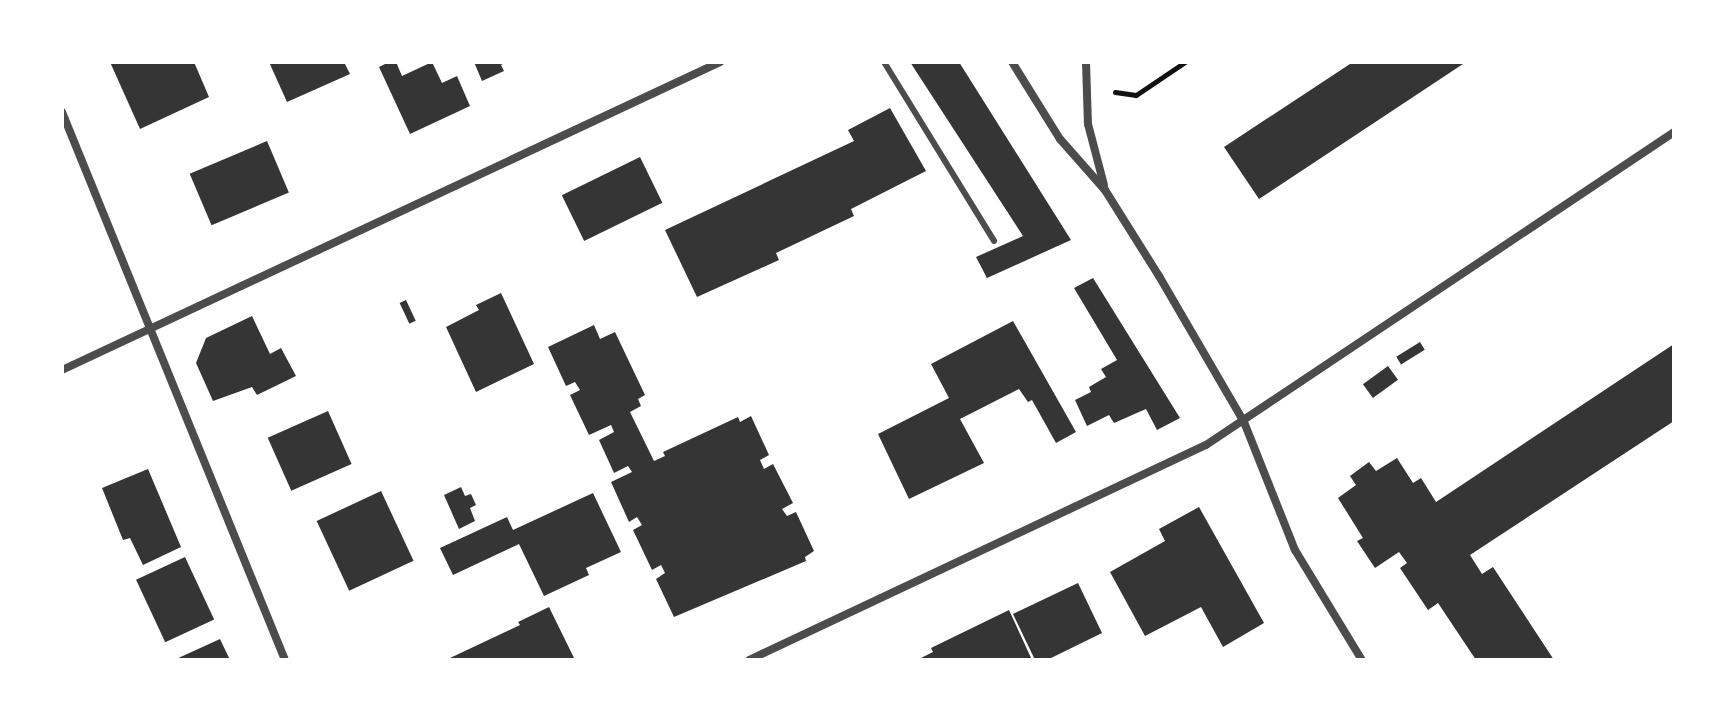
<!DOCTYPE html>
<html>
<head>
<meta charset="utf-8">
<style>
  body { margin:0 }
  #map { position:relative; width:1736px; height:722px; overflow:hidden; background:#fff; font-family:"Varela Round",sans-serif }
  div>[style] { position:absolute }
  .building>* { inset:0; background:#353535; transform-origin:0 0 }
  .path>* { height:5px; margin:-2.5px; padding:0 2.5px; transform-origin:2.5px; border-radius:2.5px; background:#111 }
  .service>* { height:6px; margin:-3px; padding:0 3px; transform-origin:3px; border-radius:3px; background:#4c4c4c }
  .minor>* { height:8px; margin:-4px; padding:0 4px; transform-origin:4px; border-radius:4px; background:#4c4c4c }
  span { translate:-50% -50%; white-space:nowrap; text-align:center; line-height:1.15; -webkit-text-stroke:7px #fff; paint-order:stroke }
  .frame { position:absolute; inset:0; border:64px solid #fff; pointer-events:none }
</style>
</head>
<body>
<div id="map">
  <div class="building">
    <i style="clip-path:polygon(110px 62px,194px 62px,209px 97px,140px 129px)"></i>
    <i style="clip-path:polygon(269px 62px,344px 62px,350px 74px,287px 102px)"></i>
    <i style="clip-path:polygon(389px 62px,396px 62px,402px 76px,432px 62px,442px 83px,457px 76px,470px 106px,410px 134px,379px 67px)"></i>
    <i style="clip-path:polygon(474px 62px,506px 62px,501px 65px,504px 71px,482px 81px)"></i>
    <i style="clip-path:polygon(910px 62px,959px 62px,1071px 240px,987px 278px,976px 257px,1023px 236px)"></i>
    <i style="clip-path:polygon(1353px 62px,1466px 62px,1259px 199px,1224px 147px)"></i>
    <i style="clip-path:polygon(890px 108px,926px 171px,851px 209px,854px 216px,776px 253px,779px 260px,697px 297px,665px 230px,854px 141px,848px 130px)"></i>
    <i style="left:267px;top:141px;width:56px;height:84px;rotate:67deg"></i>
    <i style="left:640px;top:157px;width:51px;height:87px;rotate:64deg"></i>
    <i style="clip-path:polygon(1093px 278px,1180px 418px,1157px 430px,1146px 409px,1114px 423px,1109px 415px,1087px 426px,1075px 400px,1091px 392px,1089px 387px,1106px 377px,1101px 369px,1117px 360px,1074px 288px)"></i>
    <i style="clip-path:polygon(501px 293px,534px 364px,476px 392px,446px 327px,479px 310px,476px 305px)"></i>
    <i style="left:406px;top:300px;width:23px;height:7px;rotate:65deg"></i>
    <i style="clip-path:polygon(252px 316px,270px 354px,281px 348px,296px 376px,257px 395px,252px 387px,213px 401px,196px 363px,206px 338px)"></i>
    <i style="clip-path:polygon(1013px 321px,1076px 432px,1056px 443px,1032px 400px,1028px 402px,1019px 389px,960px 419px,984px 463px,909px 499px,878px 434px,949px 398px,931px 364px)"></i>
    <i style="clip-path:polygon(594px 325px,600px 339px,615px 332px,645px 395px,638px 399px,641px 406px,630px 412px,654px 461px,665px 456px,663px 452px,738px 417px,740px 422px,751px 416px,769px 455px,760px 460px,764px 469px,773px 464px,793px 503px,782px 509px,787px 516px,796px 512px,814px 551px,805px 557px,806px 561px,674px 617px,656px 579px,665px 573px,661px 565px,652px 570px,633px 530px,642px 525px,637px 517px,629px 522px,611px 482px,632px 472px,628px 466px,614px 473px,599px 440px,614px 432px,611px 425px,589px 435px,570px 395px,580px 390px,575px 382px,566px 386px,548px 347px)"></i>
    <i style="left:1420px;top:342px;width:9px;height:28px;rotate:58deg"></i>
    <i style="clip-path:polygon(1674px 344px,1674px 421px,1470px 555px,1482px 574px,1493px 567px,1554px 660px,1476px 660px,1438px 603px,1428px 610px,1400px 568px,1407px 563px,1399px 552px,1375px 568px,1357px 541px,1363px 538px,1338px 498px,1356px 485px,1350px 476px,1369px 462px,1376px 471px,1397px 458px,1413px 483px,1421px 478px,1436px 502px)"></i>
    <i style="left:1388px;top:366px;width:17px;height:31px;rotate:54deg"></i>
    <i style="left:328px;top:411px;width:58px;height:66px;rotate:66deg"></i>
    <i style="clip-path:polygon(148px 469px,181px 547px,143px 565px,130px 538px,123px 540px,102px 488px)"></i>
    <i style="clip-path:polygon(461px 487px,465px 496px,471px 494px,476px 505px,470px 508px,475px 521px,459px 529px,444px 495px)"></i>
    <i style="left:381px;top:491px;width:77px;height:71px;rotate:65deg"></i>
    <i style="clip-path:polygon(593px 493px,621px 552px,586px 568px,589px 575px,544px 596px,519px 544px,453px 575px,440px 548px,507px 517px,513px 530px)"></i>
    <i style="clip-path:polygon(1199px 507px,1264px 623px,1223px 647px,1201px 607px,1145px 636px,1110px 572px,1165px 541px,1159px 529px)"></i>
    <i style="left:185px;top:557px;width:69px;height:54px;rotate:65deg"></i>
    <i style="clip-path:polygon(1078px 583px,1102px 633px,1047px 660px,1035px 660px,1013px 614px)"></i>
    <i style="clip-path:polygon(549px 607px,575px 660px,451px 660px,450px 658px,520px 625px,518px 622px)"></i>
    <i style="clip-path:polygon(1009px 610px,1032px 660px,917px 660px,933px 652px,931px 648px)"></i>
    <i style="clip-path:polygon(220px 639px,230px 660px,174px 660px)"></i>
  </div>
  <div class="path">
    <i style="left:1115px;top:92px;width:21px;rotate:8deg"></i>
    <i style="left:1136px;top:95px;width:59px;rotate:-34deg"></i>
  </div>
  <div class="service">
    <i style="left:884px;top:62px;width:210px;rotate:58.4deg"></i>
  </div>
  <div class="minor">
    <i style="left:1012px;top:62px;width:91px;rotate:58.1deg"></i>
    <i style="left:1060px;top:139px;width:68px;rotate:48.6deg"></i>
    <i style="left:1105px;top:190px;width:102px;rotate:57.9deg"></i>
    <i style="left:1159px;top:276px;width:169px;rotate:59.8deg"></i>
    <i style="left:1244px;top:422px;width:138px;rotate:68.3deg"></i>
    <i style="left:1295px;top:550px;width:129px;rotate:58.7deg"></i>
    <i style="left:1086px;top:62px;width:62px;rotate:88.2deg"></i>
    <i style="left:1088px;top:124px;width:63px;rotate:75.3deg"></i>
    <i style="left:62px;top:112px;width:592px;rotate:67.86deg"></i>
    <i style="left:62px;top:370px;width:727px;rotate:-25.08deg"></i>
    <i style="left:749px;top:660px;width:505px;rotate:-25.2deg"></i>
    <i style="left:1206px;top:445px;width:563px;rotate:-33.77deg"></i>
  </div>
  <div class="frame"></div>
</div>
</body>
</html>
